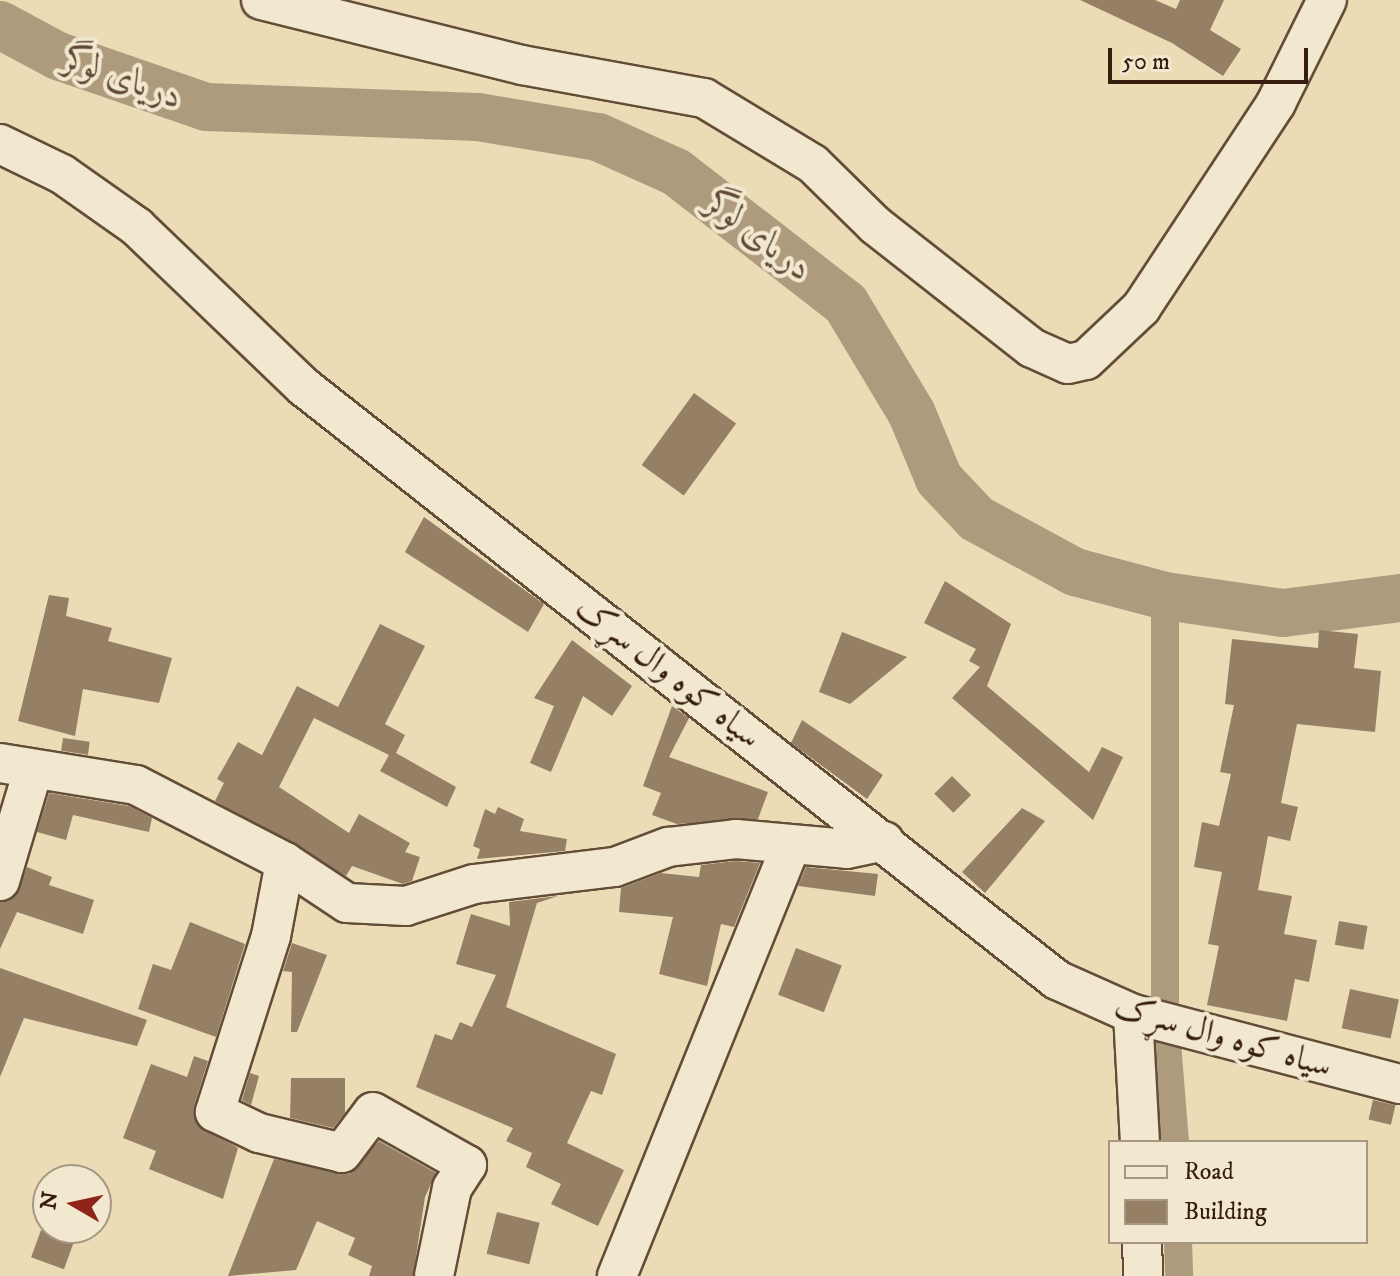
<!DOCTYPE html>
<html>
<head>
<meta charset="utf-8">
<style>
  body { margin:0 }
  #map { position:relative; width:1400px; height:1276px; overflow:hidden; background:#ebdcb6; font-family:"IM FELL DW Pica",Amiri,serif }
  div>[style] { position:absolute }
  .canal>* { height:28px; margin:-14px; padding:0 14px; transform-origin:14px; border-radius:14px; background:#ae9b7d }
  .river>* { height:48px; margin:-24px; padding:0 24px; transform-origin:24px; border-radius:24px; background:#ae9b7d }
  .building>* { inset:0; background:#958065; transform-origin:0 0 }
  .roads { filter:drop-shadow(2px 0 #644d38) drop-shadow(-2px 0 #644d38) drop-shadow(0 2px #644d38) drop-shadow(0 -2px #644d38) }
  .minor>* { height:38px; margin:-19px; padding:0 19px; transform-origin:19px; border-radius:19px; background:#f2e8d0 }
  span { translate:-50% -50%; white-space:nowrap; text-align:center; line-height:1.15; -webkit-text-stroke:8px #f2e8d0; paint-order:stroke }
  .street-label { font-size:34px; color:#371d0e }
  .water-label { font-size:36px; color:#614935; font-style:italic }
  .legend { position:absolute; left:1108px; top:1140px; width:260px; height:104px; box-sizing:border-box; background:#f2e8d0; border:2px solid #a79782; margin:0; padding:10px 14px; list-style:none; font-size:24px; color:#371d0e }
  .legend li { display:flex; align-items:center; gap:16px; height:40px }
  .legend b { width:40px; border:2px solid #a79782 }
  .north { position:absolute; left:32px; top:1164px; width:80px; height:80px; box-sizing:border-box; background:#f2e8d0; border:2px solid #a79782; border-radius:50%; rotate:279deg; font-size:22px; font-weight:700; line-height:32px; text-align:center; color:#371d0e }
  .north::after { content:''; display:block; margin:auto; width:28px; height:36px; background:#8f2418; clip-path:polygon(50% 0,100% 100%,50% 72%,0 100%) }
  .scale { position:absolute; left:1108px; top:48px; width:200px; height:36px; box-sizing:border-box; border:4px solid #371d0e; border-top:0; padding-left:10px; font-size:24px; line-height:28px; white-space:nowrap; color:#371d0e; -webkit-text-stroke:6px #f2e8d0; paint-order:stroke }
</style>
</head>
<body>
<div id="map">
  <div class="canal">
    <i style="left:1165px;top:596px;width:422px;rotate:90deg"></i>
    <i style="left:1165px;top:1018px;width:124px;rotate:85.4deg"></i>
    <i style="left:1178px;top:1242px;width:34px;rotate:88deg"></i>
  </div>
  <div class="river">
    <i style="left:0;top:25px;width:66px;rotate:28.1deg"></i>
    <i style="left:58px;top:56px;width:157px;rotate:19deg"></i>
    <i style="left:206px;top:107px;width:272px;rotate:2.1deg"></i>
    <i style="left:478px;top:117px;width:122px;rotate:9.5deg"></i>
    <i style="left:598px;top:137px;width:85px;rotate:24.2deg"></i>
    <i style="left:676px;top:172px;width:215px;rotate:37.8deg"></i>
    <i style="left:846px;top:304px;width:128px;rotate:59deg"></i>
    <i style="left:912px;top:414px;width:70px;rotate:67.4deg"></i>
    <i style="left:939px;top:479px;width:55px;rotate:46.5deg"></i>
    <i style="left:977px;top:519px;width:111px;rotate:28.4deg"></i>
    <i style="left:1075px;top:572px;width:93px;rotate:14.9deg"></i>
    <i style="left:1165px;top:596px;width:119px;rotate:8.2deg"></i>
    <i style="left:1283px;top:613px;width:118px;rotate:-7.3deg"></i>
  </div>
  <div class="building">
    <i style="clip-path:polygon(1080px 0,1155px 0,1176px 9px,1180px 0,1224px 0,1210px 30px,1241px 49px,1223px 76px,1172px 43px)"></i>
    <i style="left:694px;top:393px;width:52px;height:89px;rotate:36deg"></i>
    <i style="clip-path:polygon(424px 517px,544px 604px,528px 632px,405px 552px)"></i>
    <i style="clip-path:polygon(945px 581px,1011px 624px,987px 686px,1089px 772px,1102px 747px,1123px 757px,1093px 820px,952px 698px,980px 667px,969px 661px,976px 649px,924px 623px)"></i>
    <i style="clip-path:polygon(49px 595px,69px 598px,66px 616px,112px 628px,108px 641px,172px 658px,159px 703px,83px 689px,75px 736px,18px 721px)"></i>
    <i style="clip-path:polygon(380px 624px,425px 646px,385px 724px,405px 735px,396px 753px,456px 787px,447px 807px,380px 771px,389px 755px,314px 718px,279px 787px,349px 833px,359px 814px,410px 843px,405px 852px,420px 857px,412px 881px,403px 884px,352px 866px,346px 876px,215px 801px,224px 783px,217px 779px,238px 742px,262px 755px,297px 686px,338px 707px)"></i>
    <i style="clip-path:polygon(1319px 630px,1358px 634px,1354px 668px,1381px 671px,1375px 732px,1297px 724px,1281px 803px,1298px 807px,1290px 841px,1268px 836px,1258px 890px,1292px 896px,1284px 934px,1317px 940px,1309px 982px,1295px 979px,1287px 1021px,1207px 1005px,1219px 946px,1208px 944px,1222px 872px,1194px 867px,1202px 822px,1219px 826px,1231px 774px,1220px 772px,1234px 705px,1225px 704px,1232px 639px,1318px 648px)"></i>
    <i style="clip-path:polygon(842px 632px,907px 657px,850px 704px,819px 692px)"></i>
    <i style="clip-path:polygon(572px 640px,632px 686px,612px 716px,583px 696px,551px 772px,530px 763px,554px 706px,534px 698px)"></i>
    <i style="clip-path:polygon(672px 706px,689px 718px,669px 757px,768px 792px,758px 819px,677px 824px,652px 815px,661px 793px,643px 786px)"></i>
    <i style="clip-path:polygon(802px 720px,883px 775px,867px 799px,791px 743px)"></i>
    <i style="left:63px;top:738px;width:27px;height:13px;rotate:8deg"></i>
    <i style="left:952px;top:776px;width:27px;height:25px;rotate:45deg"></i>
    <i style="clip-path:polygon(49px 793px,129px 806px,152px 818px,149px 832px,73px 815px,66px 840px,37px 832px)"></i>
    <i style="clip-path:polygon(498px 807px,524px 819px,520px 831px,567px 839px,565px 851px,477px 859px,480px 849px,473px 846px,485px 809px,495px 814px)"></i>
    <i style="clip-path:polygon(1022px 808px,1045px 821px,985px 893px,962px 872px)"></i>
    <i style="clip-path:polygon(736px 861px,760px 863px,734px 927px,721px 924px,707px 986px,659px 974px,673px 917px,619px 912px,621px 888px,661px 873px,699px 877px,701px 865px)"></i>
    <i style="clip-path:polygon(27px 867px,52px 877px,49px 885px,94px 900px,83px 934px,17px 912px,0 949px,0 902px,16px 896px)"></i>
    <i style="clip-path:polygon(806px 867px,878px 874px,875px 896px,798px 886px)"></i>
    <i style="clip-path:polygon(558px 896px,537px 903px,506px 1007px,616px 1054px,602px 1095px,591px 1091px,567px 1143px,624px 1170px,598px 1226px,551px 1204px,561px 1184px,526px 1167px,532px 1153px,506px 1141px,513px 1128px,416px 1087px,435px 1034px,452px 1040px,460px 1022px,472px 1027px,496px 975px,456px 964px,471px 914px,510px 926px,509px 902px)"></i>
    <i style="left:1339px;top:921px;width:29px;height:24px;rotate:10deg"></i>
    <i style="clip-path:polygon(190px 922px,245px 944px,216px 1037px,138px 1009px,153px 964px,171px 970px)"></i>
    <i style="clip-path:polygon(292px 943px,327px 955px,297px 1032px,291px 1032px,292px 972px,283px 971px)"></i>
    <i style="left:796px;top:948px;width:49px;height:50px;rotate:21deg"></i>
    <i style="clip-path:polygon(0 968px,147px 1020px,137px 1046px,24px 1018px,0 1077px)"></i>
    <i style="left:1350px;top:989px;width:50px;height:40px;rotate:12deg"></i>
    <i style="clip-path:polygon(194px 1056px,208px 1061px,194px 1106px,197px 1125px,238px 1148px,223px 1199px,149px 1169px,156px 1151px,123px 1138px,151px 1064px,187px 1077px)"></i>
    <i style="clip-path:polygon(250px 1073px,259px 1076px,251px 1105px,242px 1100px)"></i>
    <i style="clip-path:polygon(291px 1078px,345px 1078px,345px 1113px,333px 1128px,290px 1118px)"></i>
    <i style="left:1373px;top:1100px;width:23px;height:20px;rotate:13deg"></i>
    <i style="clip-path:polygon(379px 1141px,436px 1173px,425px 1197px,413px 1276px,369px 1276px,372px 1266px,348px 1255px,355px 1238px,317px 1221px,296px 1270px,228px 1276px,274px 1159px,349px 1174px)"></i>
    <i style="left:497px;top:1212px;width:44px;height:43px;rotate:14deg"></i>
    <i style="left:41px;top:1230px;width:35px;height:29px;rotate:20deg"></i>
  </div>
  <div class="roads">
    <div class="minor">
      <i style="left:261px;top:0;width:269px;rotate:14deg"></i>
      <i style="left:522px;top:65px;width:185px;rotate:10.3deg"></i>
      <i style="left:704px;top:98px;width:127px;rotate:31.2deg"></i>
      <i style="left:813px;top:164px;width:87px;rotate:44.5deg"></i>
      <i style="left:875px;top:225px;width:199px;rotate:38.1deg"></i>
      <i style="left:1032px;top:348px;width:39px;rotate:24deg"></i>
      <i style="left:1068px;top:364px;width:18px;rotate:-13deg"></i>
      <i style="left:1086px;top:360px;width:76px;rotate:-43.4deg"></i>
      <i style="left:1141px;top:308px;width:245px;rotate:-56.6deg"></i>
      <i style="left:1276px;top:103px;width:115px;rotate:-63.7deg"></i>
      <i style="left:0;top:144px;width:69px;rotate:25.8deg"></i>
      <i style="left:62px;top:174px;width:92px;rotate:35.2deg"></i>
      <i style="left:137px;top:227px;width:231px;rotate:43.8deg"></i>
      <i style="left:304px;top:387px;width:958px;rotate:38.22deg"></i>
      <i style="left:1057px;top:980px;width:83px;rotate:24.1deg"></i>
      <i style="left:1133px;top:1014px;width:276px;rotate:14.7deg"></i>
      <i style="left:0;top:763px;width:138px;rotate:9.2deg"></i>
      <i style="left:136px;top:785px;width:168px;rotate:27.3deg"></i>
      <i style="left:285px;top:862px;width:74px;rotate:33.5deg"></i>
      <i style="left:347px;top:903px;width:59px;rotate:2.9deg"></i>
      <i style="left:406px;top:906px;width:71px;rotate:-17.9deg"></i>
      <i style="left:474px;top:884px;width:142px;rotate:-6.9deg"></i>
      <i style="left:615px;top:867px;width:57px;rotate:-20.7deg"></i>
      <i style="left:668px;top:847px;width:68px;rotate:-6.7deg"></i>
      <i style="left:736px;top:839px;width:111px;rotate:5.1deg"></i>
      <i style="left:847px;top:849px;width:38px;rotate:-12deg"></i>
      <i style="left:285px;top:862px;width:75px;rotate:100.7deg"></i>
      <i style="left:271px;top:936px;width:185px;rotate:107.7deg"></i>
      <i style="left:215px;top:1112px;width:49px;rotate:25.5deg"></i>
      <i style="left:259px;top:1133px;width:85px;rotate:13.5deg"></i>
      <i style="left:342px;top:1153px;width:51px;rotate:-52.9deg"></i>
      <i style="left:373px;top:1112px;width:108px;rotate:29.4deg"></i>
      <i style="left:467px;top:1165px;width:27px;rotate:123deg"></i>
      <i style="left:452px;top:1188px;width:90px;rotate:101.6deg"></i>
      <i style="left:0;top:881px;width:116px;rotate:-73.4deg"></i>
      <i style="left:1133px;top:1014px;width:128px;rotate:86.9deg"></i>
      <i style="left:1142px;top:1242px;width:34px;rotate:88deg"></i>
      <i style="left:617px;top:1276px;width:465px;rotate:-68deg"></i>
    </div>
  </div>
  <div class="street-label">
    <span style="left:668px;top:673px;rotate:38deg">سیاه کوه وال سړک</span>
    <span style="left:1223px;top:1037px;rotate:16deg">سیاه کوه وال سړک</span>
  </div>
  <div class="water-label">
    <span style="left:123px;top:78px;rotate:20deg">دریای لوگر</span>
    <span style="left:759px;top:236px;rotate:38deg">دریای لوگر</span>
  </div>
  <ul class="legend">
  <li><b style="height:10px;background:#f2e8d0"></b>Road</li>
  <li><b style="height:22px;background:#958065"></b>Building</li>
  </ul>
  <div class="north">N</div>
  <div class="scale">50 m</div>
</div>
</body>
</html>
